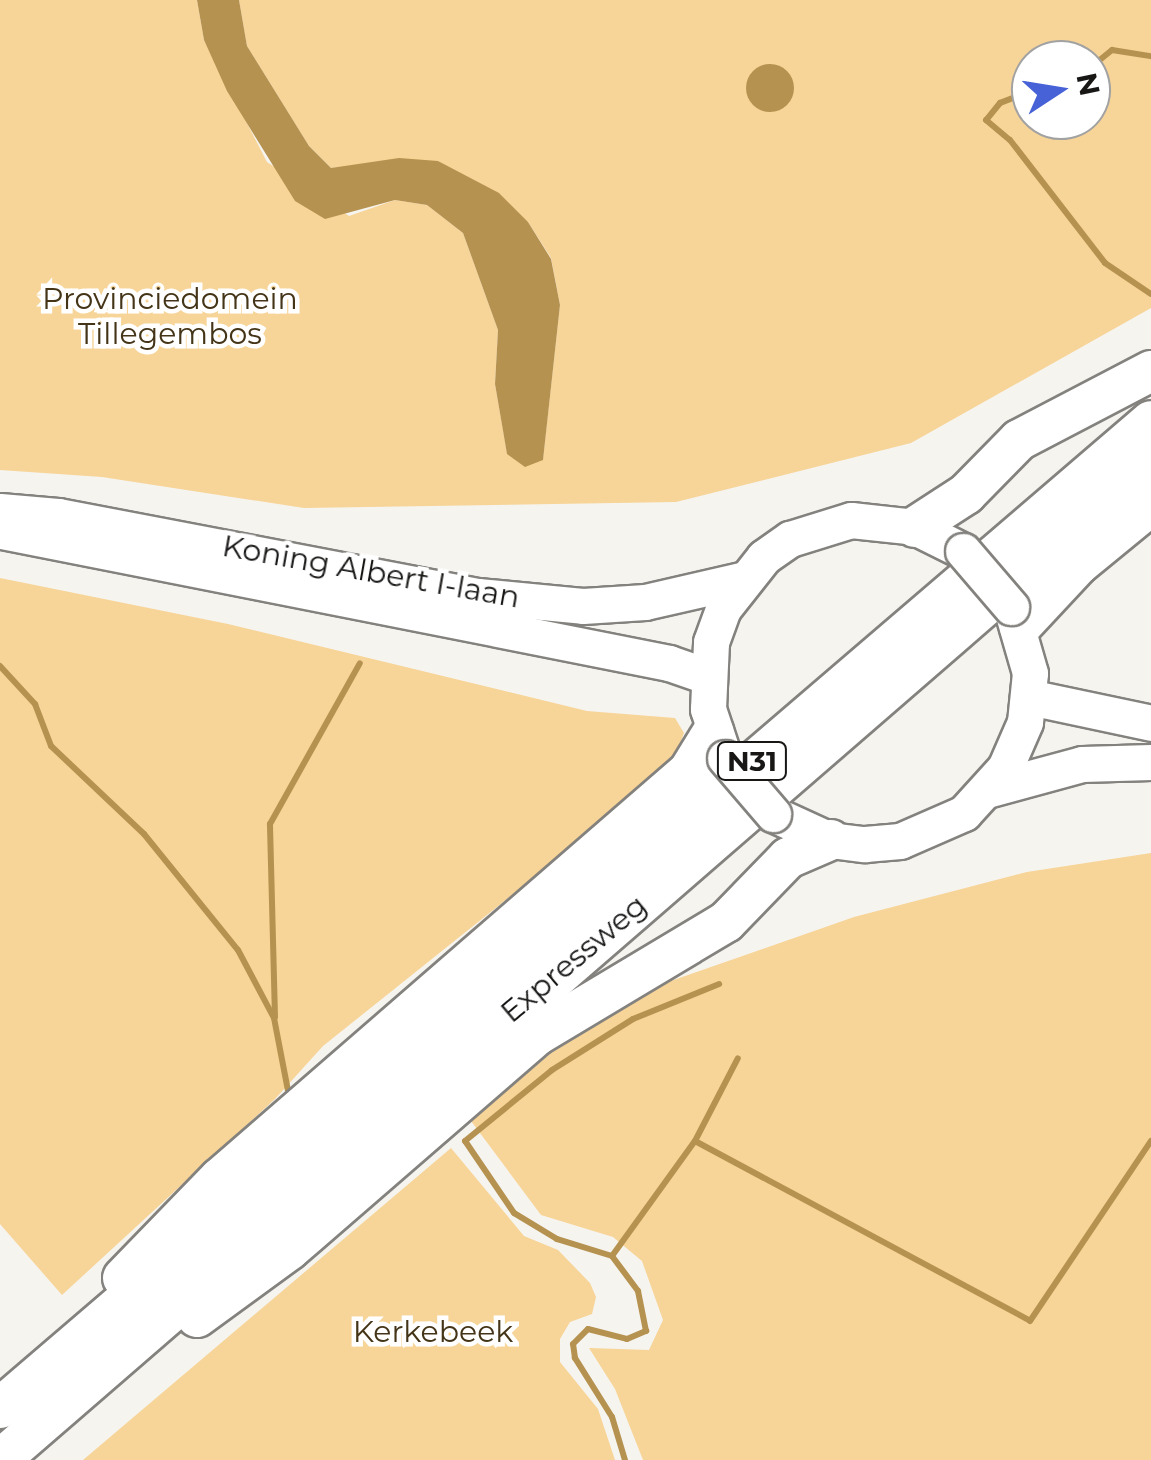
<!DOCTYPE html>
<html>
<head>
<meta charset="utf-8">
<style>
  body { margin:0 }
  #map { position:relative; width:1151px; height:1460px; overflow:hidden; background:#f6f4ef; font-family:Montserrat,sans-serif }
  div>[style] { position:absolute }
  .green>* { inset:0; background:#f7d497 }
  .water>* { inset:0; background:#b69250 }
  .round { border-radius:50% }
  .stream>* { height:6px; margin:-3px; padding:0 3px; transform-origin:3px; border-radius:3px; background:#b69250 }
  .roads { filter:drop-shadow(2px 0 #84827e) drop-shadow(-2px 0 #84827e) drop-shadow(0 2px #84827e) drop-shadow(0 -2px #84827e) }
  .major>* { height:35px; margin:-17.5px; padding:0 17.5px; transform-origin:17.5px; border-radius:17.5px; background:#fff }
  .highway>* { height:40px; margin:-20px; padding:0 20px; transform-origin:20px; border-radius:20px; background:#fff }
  .bridges { filter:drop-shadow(2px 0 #84827e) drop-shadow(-2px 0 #84827e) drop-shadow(0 2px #84827e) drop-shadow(0 -2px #84827e) }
  .major-bridge>* { height:35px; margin:-17.5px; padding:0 17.5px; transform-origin:17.5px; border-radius:17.5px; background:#fff }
  span { translate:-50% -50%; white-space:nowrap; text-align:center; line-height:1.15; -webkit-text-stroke:9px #fff; paint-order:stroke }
  .shield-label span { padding:2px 8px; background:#fff; border:2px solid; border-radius:8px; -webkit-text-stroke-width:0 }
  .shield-label { font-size:28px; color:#181716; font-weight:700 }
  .park-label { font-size:30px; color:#453518 }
  .street-label { font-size:30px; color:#181716 }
  .north { position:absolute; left:1011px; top:40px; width:100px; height:100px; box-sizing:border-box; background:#fff; border:2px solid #a3a2a2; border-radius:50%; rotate:78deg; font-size:28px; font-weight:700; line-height:40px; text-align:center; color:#181716 }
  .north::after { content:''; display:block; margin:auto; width:35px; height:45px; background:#4762d6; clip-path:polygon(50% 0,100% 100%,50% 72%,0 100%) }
</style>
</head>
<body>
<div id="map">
  <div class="green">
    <i style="clip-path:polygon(evenodd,0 0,197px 0,204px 40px,267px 162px,349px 216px,395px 200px,427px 205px,463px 233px,498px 330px,495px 384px,507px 453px,543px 459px,560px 305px,551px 258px,528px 222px,438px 161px,331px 168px,309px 146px,247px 46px,239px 0,1151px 0,1151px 308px,911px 443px,676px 502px,304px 508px,102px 477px,0 470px,0 0,1031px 60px,1091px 60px,1091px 120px,1031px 120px,1031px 60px)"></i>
    <i style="clip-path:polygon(0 578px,228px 624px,587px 711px,675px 718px,684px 733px,671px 768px,323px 1046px,275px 1099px,62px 1295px,0 1224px)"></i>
    <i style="clip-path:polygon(1151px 853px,1151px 1460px,643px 1460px,615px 1389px,589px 1348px,649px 1350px,663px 1320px,642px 1261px,613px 1237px,541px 1215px,471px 1121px,551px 1053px,665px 983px,854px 917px,1027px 872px)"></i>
    <i style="clip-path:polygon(451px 1148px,524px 1236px,558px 1250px,590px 1283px,596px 1297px,592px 1314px,570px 1322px,560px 1339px,560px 1362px,598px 1409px,615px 1460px,83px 1460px)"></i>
  </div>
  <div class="water">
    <i style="clip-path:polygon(197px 0,239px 0,247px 46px,309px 146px,331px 168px,399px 158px,438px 161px,499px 193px,528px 222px,551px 259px,560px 305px,543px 460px,525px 467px,507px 454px,495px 384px,498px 330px,463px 233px,427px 205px,395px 200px,325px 219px,295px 201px,227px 91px,204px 40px)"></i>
    <i class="round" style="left:746px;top:64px;width:48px;height:48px"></i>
  </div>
  <div class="stream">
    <i style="left:1091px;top:67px;width:27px;rotate:-39deg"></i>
    <i style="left:1112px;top:50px;width:39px;rotate:9deg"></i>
    <i style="left:1031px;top:91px;width:33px;rotate:159deg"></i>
    <i style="left:1000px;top:103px;width:22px;rotate:129deg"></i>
    <i style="left:986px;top:120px;width:31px;rotate:40deg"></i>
    <i style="left:1010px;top:140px;width:155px;rotate:52.3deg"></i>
    <i style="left:1105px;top:263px;width:55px;rotate:34deg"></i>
    <i style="left:0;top:666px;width:52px;rotate:47.4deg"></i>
    <i style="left:35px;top:704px;width:45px;rotate:69.1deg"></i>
    <i style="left:51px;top:746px;width:128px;rotate:43.4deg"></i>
    <i style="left:144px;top:834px;width:149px;rotate:51deg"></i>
    <i style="left:238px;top:950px;width:77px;rotate:62.1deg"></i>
    <i style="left:274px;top:1018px;width:74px;rotate:79.1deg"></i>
    <i style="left:275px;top:1017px;width:193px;rotate:-91.5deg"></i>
    <i style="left:270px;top:824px;width:184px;rotate:-60.8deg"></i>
    <i style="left:695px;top:1141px;width:380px;rotate:28.2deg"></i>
    <i style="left:1030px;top:1321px;width:217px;rotate:-56.1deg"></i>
    <i style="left:612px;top:1256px;width:142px;rotate:-54.2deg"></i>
    <i style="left:695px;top:1141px;width:93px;rotate:-62.6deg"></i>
    <i style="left:625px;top:1460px;width:45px;rotate:-106.8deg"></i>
    <i style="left:612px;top:1417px;width:70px;rotate:-122.1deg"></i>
    <i style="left:575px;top:1358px;width:14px;rotate:-98deg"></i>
    <i style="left:573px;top:1344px;width:21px;rotate:-45deg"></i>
    <i style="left:588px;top:1329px;width:40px;rotate:14.4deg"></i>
    <i style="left:627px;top:1339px;width:21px;rotate:-23deg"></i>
    <i style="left:646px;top:1331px;width:41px;rotate:-101.3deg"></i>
    <i style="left:638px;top:1291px;width:44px;rotate:-126.6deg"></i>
    <i style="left:612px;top:1256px;width:58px;rotate:-162.8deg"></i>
    <i style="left:557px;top:1239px;width:50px;rotate:-148.8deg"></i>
    <i style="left:514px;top:1213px;width:87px;rotate:-124.2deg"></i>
    <i style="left:465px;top:1141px;width:112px;rotate:-39.2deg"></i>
    <i style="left:552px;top:1070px;width:96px;rotate:-32.2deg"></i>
    <i style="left:633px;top:1019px;width:93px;rotate:-22.1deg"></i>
  </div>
  <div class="roads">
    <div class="major">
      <i style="left:0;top:511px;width:58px;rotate:4.9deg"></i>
      <i style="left:58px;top:516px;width:428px;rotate:10.8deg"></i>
      <i style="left:478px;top:596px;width:105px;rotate:5.4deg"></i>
      <i style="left:583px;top:606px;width:62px;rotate:-3.7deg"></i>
      <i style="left:645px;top:602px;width:98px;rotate:-12.9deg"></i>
      <i style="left:2px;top:531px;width:680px;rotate:11.19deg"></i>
      <i style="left:669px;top:663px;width:39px;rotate:19deg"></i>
      <i style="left:1029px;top:697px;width:125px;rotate:12deg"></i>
      <i style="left:724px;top:757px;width:51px;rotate:-108.4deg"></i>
      <i style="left:708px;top:709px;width:67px;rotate:-87.4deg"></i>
      <i style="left:711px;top:642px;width:35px;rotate:-70deg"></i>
      <i style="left:723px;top:609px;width:66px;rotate:-51.7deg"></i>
      <i style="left:764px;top:557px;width:32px;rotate:-35deg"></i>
      <i style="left:790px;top:539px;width:64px;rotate:-17.3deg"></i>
      <i style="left:851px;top:520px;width:64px;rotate:6.2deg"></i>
      <i style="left:915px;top:527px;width:54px;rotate:26.6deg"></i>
      <i style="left:990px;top:789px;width:95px;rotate:-15.2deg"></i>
      <i style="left:1082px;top:764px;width:69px;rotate:-1.7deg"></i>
      <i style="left:773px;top:814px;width:63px;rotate:24.5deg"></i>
      <i style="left:830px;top:840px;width:35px;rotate:7deg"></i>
      <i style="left:865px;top:844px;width:35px;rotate:-5deg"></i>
      <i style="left:900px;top:841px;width:70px;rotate:-23.6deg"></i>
      <i style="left:964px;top:813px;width:61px;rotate:-47.7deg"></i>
      <i style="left:1005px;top:768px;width:50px;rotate:-66.5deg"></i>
      <i style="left:1025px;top:722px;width:49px;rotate:-84.2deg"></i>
      <i style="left:1030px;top:673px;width:69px;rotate:-106.1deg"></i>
    </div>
    <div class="highway">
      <i style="left:915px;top:527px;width:61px;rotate:-32.9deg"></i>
      <i style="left:966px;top:494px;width:76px;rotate:-45.5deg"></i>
      <i style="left:1019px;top:440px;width:149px;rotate:-27.6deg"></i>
      <i style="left:1020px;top:627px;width:86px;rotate:-46.9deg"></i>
      <i style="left:1079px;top:564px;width:93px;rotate:-39.3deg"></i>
      <i style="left:123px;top:1278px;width:139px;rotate:-45.9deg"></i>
      <i style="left:220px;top:1178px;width:621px;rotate:-40.95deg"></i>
      <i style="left:689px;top:771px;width:46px;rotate:-58.4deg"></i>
      <i style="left:197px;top:1317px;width:114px;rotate:-36.1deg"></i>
      <i style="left:289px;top:1250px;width:328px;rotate:-40.9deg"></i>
      <i style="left:537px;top:1035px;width:220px;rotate:-30.9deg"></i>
      <i style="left:726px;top:922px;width:89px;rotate:-45.9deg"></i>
      <i style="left:788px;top:858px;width:46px;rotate:-23.2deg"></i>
      <i style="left:0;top:1408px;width:1516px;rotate:-40.61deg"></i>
      <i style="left:0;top:1460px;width:1523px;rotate:-40.93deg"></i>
    </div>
  </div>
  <div class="bridges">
    <div class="major-bridge">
      <i style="left:963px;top:551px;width:74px;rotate:49.4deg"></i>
      <i style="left:725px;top:758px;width:74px;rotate:49.4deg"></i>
    </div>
  </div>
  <div class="shield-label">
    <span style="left:752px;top:761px">N31</span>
  </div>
  <div class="park-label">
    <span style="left:170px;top:316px">Provinciedomein<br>Tillegembos</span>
    <span style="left:433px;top:1332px">Kerkebeek</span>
  </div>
  <div class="street-label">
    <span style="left:371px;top:572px;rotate:10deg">Koning Albert I-laan</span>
    <span style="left:574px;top:959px;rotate:-40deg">Expressweg</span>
  </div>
  <div class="north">N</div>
</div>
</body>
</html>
